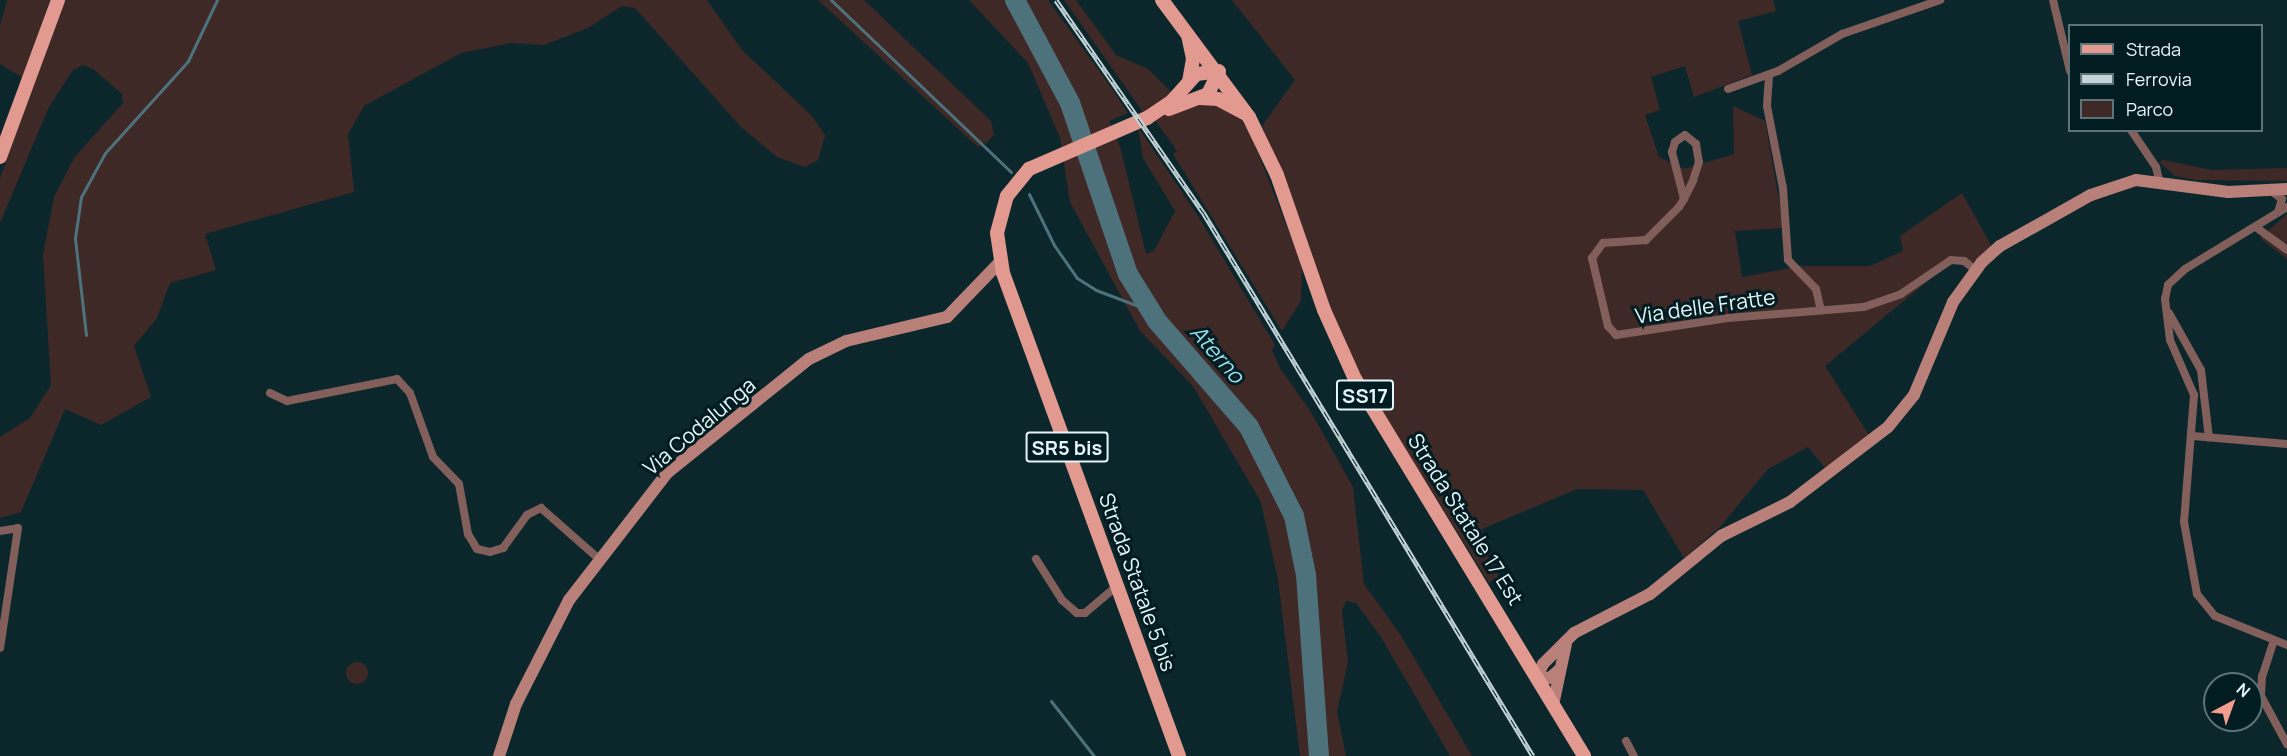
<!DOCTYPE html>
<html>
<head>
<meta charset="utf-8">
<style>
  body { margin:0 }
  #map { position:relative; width:2287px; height:756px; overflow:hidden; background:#0b272c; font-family:Manrope,sans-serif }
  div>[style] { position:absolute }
  .green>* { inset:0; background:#3e2927 }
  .round { border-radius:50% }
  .stream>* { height:3px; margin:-1.5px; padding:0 1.5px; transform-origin:1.5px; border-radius:1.5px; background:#4d727b }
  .river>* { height:20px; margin:-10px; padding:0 10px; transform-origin:10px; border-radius:10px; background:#4d727b }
  .street>* { height:8px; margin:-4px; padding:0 4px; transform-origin:4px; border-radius:4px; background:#825f5a }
  .secondary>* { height:12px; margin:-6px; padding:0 6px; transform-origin:6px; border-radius:6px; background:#b88078 }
  .primary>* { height:14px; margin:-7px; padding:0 7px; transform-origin:7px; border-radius:7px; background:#e29a90 }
  .rail>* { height:5px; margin-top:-2.5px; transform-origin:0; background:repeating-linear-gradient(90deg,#021d22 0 9px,#c3d5d8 0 18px); box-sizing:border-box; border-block:2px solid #c3d5d8 }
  span { translate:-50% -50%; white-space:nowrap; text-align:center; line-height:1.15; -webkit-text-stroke:6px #021d22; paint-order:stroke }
  .shield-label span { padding:2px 4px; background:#021d22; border:2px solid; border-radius:4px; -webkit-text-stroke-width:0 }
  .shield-label { font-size:20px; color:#e5f5f8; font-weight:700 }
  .street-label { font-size:21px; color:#e5f5f8 }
  .water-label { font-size:22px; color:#95dcec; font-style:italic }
  .legend { position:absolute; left:2068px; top:24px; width:195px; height:108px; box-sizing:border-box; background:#021d22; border:2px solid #5d7378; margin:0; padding:8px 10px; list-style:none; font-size:18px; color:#e5f5f8 }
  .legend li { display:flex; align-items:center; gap:12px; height:30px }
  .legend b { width:30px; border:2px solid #5d7378 }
  .north { position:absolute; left:2203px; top:672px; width:60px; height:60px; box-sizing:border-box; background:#021d22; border:2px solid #5d7378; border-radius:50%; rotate:41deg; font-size:16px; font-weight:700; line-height:24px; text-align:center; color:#e5f5f8 }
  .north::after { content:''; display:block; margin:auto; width:21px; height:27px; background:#f59c91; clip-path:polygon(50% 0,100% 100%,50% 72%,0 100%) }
</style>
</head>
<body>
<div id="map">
  <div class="green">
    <i style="clip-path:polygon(7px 0,50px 0,23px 78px,0 64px,0 25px)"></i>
    <i style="clip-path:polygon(65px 0,707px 0,742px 50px,812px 116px,825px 135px,818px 160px,805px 167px,777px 157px,741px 127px,635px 8px,622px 6px,588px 28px,544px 45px,511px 43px,461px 53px,364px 106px,348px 134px,354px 192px,205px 234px,216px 270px,170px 283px,157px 318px,134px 346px,151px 397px,101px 425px,65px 409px,21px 512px,0 518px,0 437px,30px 418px,51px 385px,43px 255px,54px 197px,74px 158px,123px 103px,122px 94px,93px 69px,83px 65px,73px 70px,49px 107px,0 223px,0 178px)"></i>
    <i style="clip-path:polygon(818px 0,864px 0,991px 121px,994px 134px,988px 142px,978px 147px)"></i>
    <i style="clip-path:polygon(969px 0,1048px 0,1108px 83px,1128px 113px,1109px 121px,1120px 146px,1146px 254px,1154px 251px,1175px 211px,1143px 158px,1138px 127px,1198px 216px,1275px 345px,1272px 350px,1280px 368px,1311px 412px,1353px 487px,1364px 584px,1400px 634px,1472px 756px,1450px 756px,1381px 637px,1356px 603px,1346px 601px,1342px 611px,1348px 662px,1337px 711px,1346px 756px,1300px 756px,1278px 580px,1261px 502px,1193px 386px,1140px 331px,1070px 202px,1060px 138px,1028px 63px)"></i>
    <i style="clip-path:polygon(1064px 0,1076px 0,1116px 55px,1148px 69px,1172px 93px,1194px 105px,1214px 103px,1240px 118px,1250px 132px,1302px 266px,1301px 301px,1282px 331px,1173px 154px,1177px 151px,1155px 120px,1150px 122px)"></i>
    <i style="clip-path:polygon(1232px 0,1773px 0,1776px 11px,1738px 21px,1752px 75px,1694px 97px,1685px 66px,1651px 77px,1660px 110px,1645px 115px,1659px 157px,1684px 169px,1734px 154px,1733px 106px,1765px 121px,1784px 228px,1735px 231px,1742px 277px,1801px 266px,1870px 266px,1903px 251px,1900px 236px,1962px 193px,1992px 247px,1976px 263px,1958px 256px,1825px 366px,1869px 435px,1826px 469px,1808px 447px,1768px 469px,1720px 527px,1684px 558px,1643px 490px,1577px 489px,1482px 529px,1499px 577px,1489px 583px,1360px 376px,1333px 318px,1262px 126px,1295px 80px)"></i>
    <i style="clip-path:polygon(2163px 160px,2212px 170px,2287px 168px,2287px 181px,2196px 180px,2175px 176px,2159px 162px)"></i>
    <i style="clip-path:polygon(2287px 214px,2287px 259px,2260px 238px)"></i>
    <i class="round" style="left:346px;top:662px;width:22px;height:22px"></i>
  </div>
  <div class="stream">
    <i style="left:831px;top:0;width:249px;rotate:43.7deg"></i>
    <i style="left:1029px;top:194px;width:57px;rotate:63.9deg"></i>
    <i style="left:1054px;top:245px;width:40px;rotate:55.1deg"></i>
    <i style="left:1077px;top:278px;width:22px;rotate:32deg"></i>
    <i style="left:1096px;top:290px;width:57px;rotate:20.7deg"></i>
    <i style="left:86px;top:335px;width:98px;rotate:-96.5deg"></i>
    <i style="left:75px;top:238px;width:41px;rotate:-81.7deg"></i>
    <i style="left:81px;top:197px;width:50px;rotate:-61.4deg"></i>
    <i style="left:105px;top:153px;width:124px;rotate:-47.9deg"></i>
    <i style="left:188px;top:61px;width:68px;rotate:-64.6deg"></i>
    <i style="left:1051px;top:701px;width:70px;rotate:52deg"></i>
  </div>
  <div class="river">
    <i style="left:1015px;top:0;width:117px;rotate:61.9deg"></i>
    <i style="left:1070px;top:103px;width:181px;rotate:71.3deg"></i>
    <i style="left:1128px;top:274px;width:55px;rotate:58.3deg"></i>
    <i style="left:1157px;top:321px;width:140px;rotate:49deg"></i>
    <i style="left:1249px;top:427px;width:100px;rotate:63.2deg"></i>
    <i style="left:1294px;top:516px;width:60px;rotate:78.5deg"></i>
    <i style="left:1306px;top:575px;width:181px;rotate:85.9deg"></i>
  </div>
  <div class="street">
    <i style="left:2053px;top:0;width:73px;rotate:76.5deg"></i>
    <i style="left:1769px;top:76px;width:30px;rotate:94deg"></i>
    <i style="left:1767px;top:106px;width:84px;rotate:79deg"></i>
    <i style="left:1783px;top:188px;width:72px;rotate:86deg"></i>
    <i style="left:1788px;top:260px;width:40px;rotate:46deg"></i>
    <i style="left:1816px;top:289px;width:22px;rotate:77deg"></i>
    <i style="left:1728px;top:89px;width:53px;rotate:-19.8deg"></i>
    <i style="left:1778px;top:71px;width:74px;rotate:-30deg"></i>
    <i style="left:1842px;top:34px;width:104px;rotate:-19.1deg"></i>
    <i style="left:2131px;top:130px;width:45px;rotate:56deg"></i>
    <i style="left:2156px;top:167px;width:13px;rotate:77deg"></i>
    <i style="left:2270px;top:190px;width:15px;rotate:37deg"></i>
    <i style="left:2282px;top:199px;width:14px;rotate:107deg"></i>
    <i style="left:1684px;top:199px;width:49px;rotate:-104.3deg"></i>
    <i style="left:1672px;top:152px;width:10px;rotate:-73deg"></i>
    <i style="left:1675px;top:142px;width:12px;rotate:-35deg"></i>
    <i style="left:1685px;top:135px;width:14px;rotate:39deg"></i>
    <i style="left:1696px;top:144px;width:18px;rotate:81deg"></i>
    <i style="left:1699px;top:162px;width:20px;rotate:108deg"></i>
    <i style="left:1693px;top:181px;width:20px;rotate:117deg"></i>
    <i style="left:1684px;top:199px;width:9px;rotate:122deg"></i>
    <i style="left:1679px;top:207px;width:47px;rotate:135deg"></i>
    <i style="left:1646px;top:240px;width:43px;rotate:176deg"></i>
    <i style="left:1603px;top:243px;width:19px;rotate:126deg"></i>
    <i style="left:1592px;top:258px;width:70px;rotate:76.8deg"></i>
    <i style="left:1608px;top:326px;width:12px;rotate:48deg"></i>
    <i style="left:1616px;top:335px;width:113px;rotate:-8.6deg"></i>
    <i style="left:1728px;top:318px;width:136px;rotate:-4.6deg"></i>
    <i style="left:1864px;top:307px;width:39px;rotate:-19deg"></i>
    <i style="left:1901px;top:294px;width:60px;rotate:-34.2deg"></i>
    <i style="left:1951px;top:260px;width:13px;rotate:4deg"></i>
    <i style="left:1964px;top:261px;width:15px;rotate:37deg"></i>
    <i style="left:2287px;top:207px;width:119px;rotate:148.7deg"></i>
    <i style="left:2185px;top:269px;width:23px;rotate:137deg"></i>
    <i style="left:2168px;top:285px;width:14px;rotate:102deg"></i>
    <i style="left:2165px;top:299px;width:41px;rotate:83deg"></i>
    <i style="left:2170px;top:340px;width:60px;rotate:66.4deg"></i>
    <i style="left:2194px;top:395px;width:127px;rotate:94.5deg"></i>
    <i style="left:2184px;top:522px;width:73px;rotate:79.8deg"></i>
    <i style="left:2197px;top:594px;width:28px;rotate:51deg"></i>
    <i style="left:2215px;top:616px;width:78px;rotate:21.9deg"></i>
    <i style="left:2257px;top:228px;width:37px;rotate:36deg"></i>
    <i style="left:2169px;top:313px;width:65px;rotate:60.7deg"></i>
    <i style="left:2201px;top:370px;width:68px;rotate:83.3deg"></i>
    <i style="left:270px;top:393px;width:19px;rotate:25deg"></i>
    <i style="left:287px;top:401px;width:112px;rotate:-11.3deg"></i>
    <i style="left:397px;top:379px;width:19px;rotate:47deg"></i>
    <i style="left:410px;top:393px;width:68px;rotate:70.2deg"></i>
    <i style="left:433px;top:457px;width:37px;rotate:46deg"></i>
    <i style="left:459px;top:484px;width:51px;rotate:79.8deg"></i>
    <i style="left:468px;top:534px;width:17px;rotate:59deg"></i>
    <i style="left:477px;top:549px;width:13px;rotate:13deg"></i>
    <i style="left:490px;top:552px;width:14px;rotate:-17deg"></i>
    <i style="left:503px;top:548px;width:41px;rotate:-54deg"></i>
    <i style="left:527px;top:515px;width:16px;rotate:-27deg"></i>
    <i style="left:541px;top:508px;width:76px;rotate:41.3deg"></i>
    <i style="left:2193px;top:436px;width:94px;rotate:4.9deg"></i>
    <i style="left:0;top:531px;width:18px;rotate:-9deg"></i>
    <i style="left:18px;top:528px;width:121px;rotate:98.5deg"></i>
    <i style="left:1036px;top:559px;width:49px;rotate:57.6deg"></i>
    <i style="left:1062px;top:600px;width:20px;rotate:41deg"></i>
    <i style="left:1077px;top:613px;width:8px"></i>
    <i style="left:1085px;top:613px;width:42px;rotate:-40.2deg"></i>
    <i style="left:2274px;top:640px;width:38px;rotate:108deg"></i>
    <i style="left:2262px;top:676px;width:20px;rotate:93deg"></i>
    <i style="left:2261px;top:696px;width:55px;rotate:61.6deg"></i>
    <i style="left:1626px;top:741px;width:17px;rotate:62deg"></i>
  </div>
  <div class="secondary">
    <i style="left:1559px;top:670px;width:12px;rotate:138deg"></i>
    <i style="left:1550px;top:678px;width:13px;rotate:-176deg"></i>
    <i style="left:1537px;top:677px;width:14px;rotate:-65deg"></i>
    <i style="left:1543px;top:664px;width:44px;rotate:-45deg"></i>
    <i style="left:1574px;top:633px;width:85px;rotate:-27.2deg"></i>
    <i style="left:1650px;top:594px;width:92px;rotate:-39.2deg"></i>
    <i style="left:1721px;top:536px;width:77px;rotate:-26.2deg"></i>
    <i style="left:1790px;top:502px;width:123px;rotate:-37.4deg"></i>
    <i style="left:1888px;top:427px;width:41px;rotate:-50.9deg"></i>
    <i style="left:1914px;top:395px;width:101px;rotate:-67.2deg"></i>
    <i style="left:1953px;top:302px;width:49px;rotate:-54.1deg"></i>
    <i style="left:1982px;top:262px;width:24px;rotate:-42deg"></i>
    <i style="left:2000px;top:246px;width:104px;rotate:-29.3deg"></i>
    <i style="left:2091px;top:195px;width:47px;rotate:-18.4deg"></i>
    <i style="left:2136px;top:180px;width:93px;rotate:7.4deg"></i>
    <i style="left:2228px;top:192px;width:59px;rotate:-2.9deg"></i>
    <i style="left:1553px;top:705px;width:62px;rotate:-78deg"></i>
    <i style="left:499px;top:756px;width:55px;rotate:-71.9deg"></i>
    <i style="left:516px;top:704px;width:117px;rotate:-63deg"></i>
    <i style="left:569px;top:600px;width:160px;rotate:-52.3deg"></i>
    <i style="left:667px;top:473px;width:182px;rotate:-38.8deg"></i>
    <i style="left:809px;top:359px;width:41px;rotate:-25.9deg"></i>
    <i style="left:846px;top:341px;width:104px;rotate:-13.4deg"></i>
    <i style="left:947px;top:317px;width:76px;rotate:-46.1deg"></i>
  </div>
  <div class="primary">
    <i style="left:1162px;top:0;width:146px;rotate:53.4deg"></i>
    <i style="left:1249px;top:117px;width:64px;rotate:64.2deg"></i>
    <i style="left:1277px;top:175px;width:143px;rotate:70.8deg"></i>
    <i style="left:1324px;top:310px;width:76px;rotate:65.8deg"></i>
    <i style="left:1355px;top:379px;width:441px;rotate:58.7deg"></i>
    <i style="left:1188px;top:35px;width:25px;rotate:78deg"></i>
    <i style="left:1193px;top:59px;width:22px;rotate:100deg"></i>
    <i style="left:1200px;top:98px;width:18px;rotate:3deg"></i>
    <i style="left:1218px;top:99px;width:32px;rotate:28deg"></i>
    <i style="left:1169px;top:109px;width:42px;rotate:-21deg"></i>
    <i style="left:1208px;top:94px;width:25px;rotate:-64deg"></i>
    <i style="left:0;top:157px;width:167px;rotate:-69.7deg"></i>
    <i style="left:1179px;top:756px;width:514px;rotate:-110.02deg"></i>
    <i style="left:1003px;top:273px;width:40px;rotate:-98.5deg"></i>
    <i style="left:997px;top:233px;width:38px;rotate:-75deg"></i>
    <i style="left:1007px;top:196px;width:35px;rotate:-51deg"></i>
    <i style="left:1029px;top:169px;width:129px;rotate:-23.4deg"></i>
    <i style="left:1147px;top:118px;width:30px;rotate:-34deg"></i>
    <i style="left:1172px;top:101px;width:36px;rotate:-48deg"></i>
    <i style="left:1196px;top:74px;width:23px;rotate:-7deg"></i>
  </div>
  <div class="rail">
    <i style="left:1056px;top:0;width:258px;rotate:55.3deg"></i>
    <i style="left:1203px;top:212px;width:636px;rotate:58.76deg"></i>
  </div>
  <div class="shield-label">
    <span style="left:1365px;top:395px">SS17</span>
    <span style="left:1067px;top:447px">SR5 bis</span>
  </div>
  <div class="street-label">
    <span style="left:1705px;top:306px;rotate:-8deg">Via delle Fratte</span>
    <span style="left:699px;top:426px;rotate:-40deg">Via Codalunga</span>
    <span style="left:1466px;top:519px;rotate:58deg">Strada Statale 17 Est</span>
    <span style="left:1138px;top:582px;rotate:70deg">Strada Statale 5 bis</span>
  </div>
  <div class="water-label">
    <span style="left:1217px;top:354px;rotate:49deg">Aterno</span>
  </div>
  <ul class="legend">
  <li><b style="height:8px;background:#e29a90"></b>Strada</li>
  <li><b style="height:8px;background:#c3d5d8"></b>Ferrovia</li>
  <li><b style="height:16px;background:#3e2927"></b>Parco</li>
  </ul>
  <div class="north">N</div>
</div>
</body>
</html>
